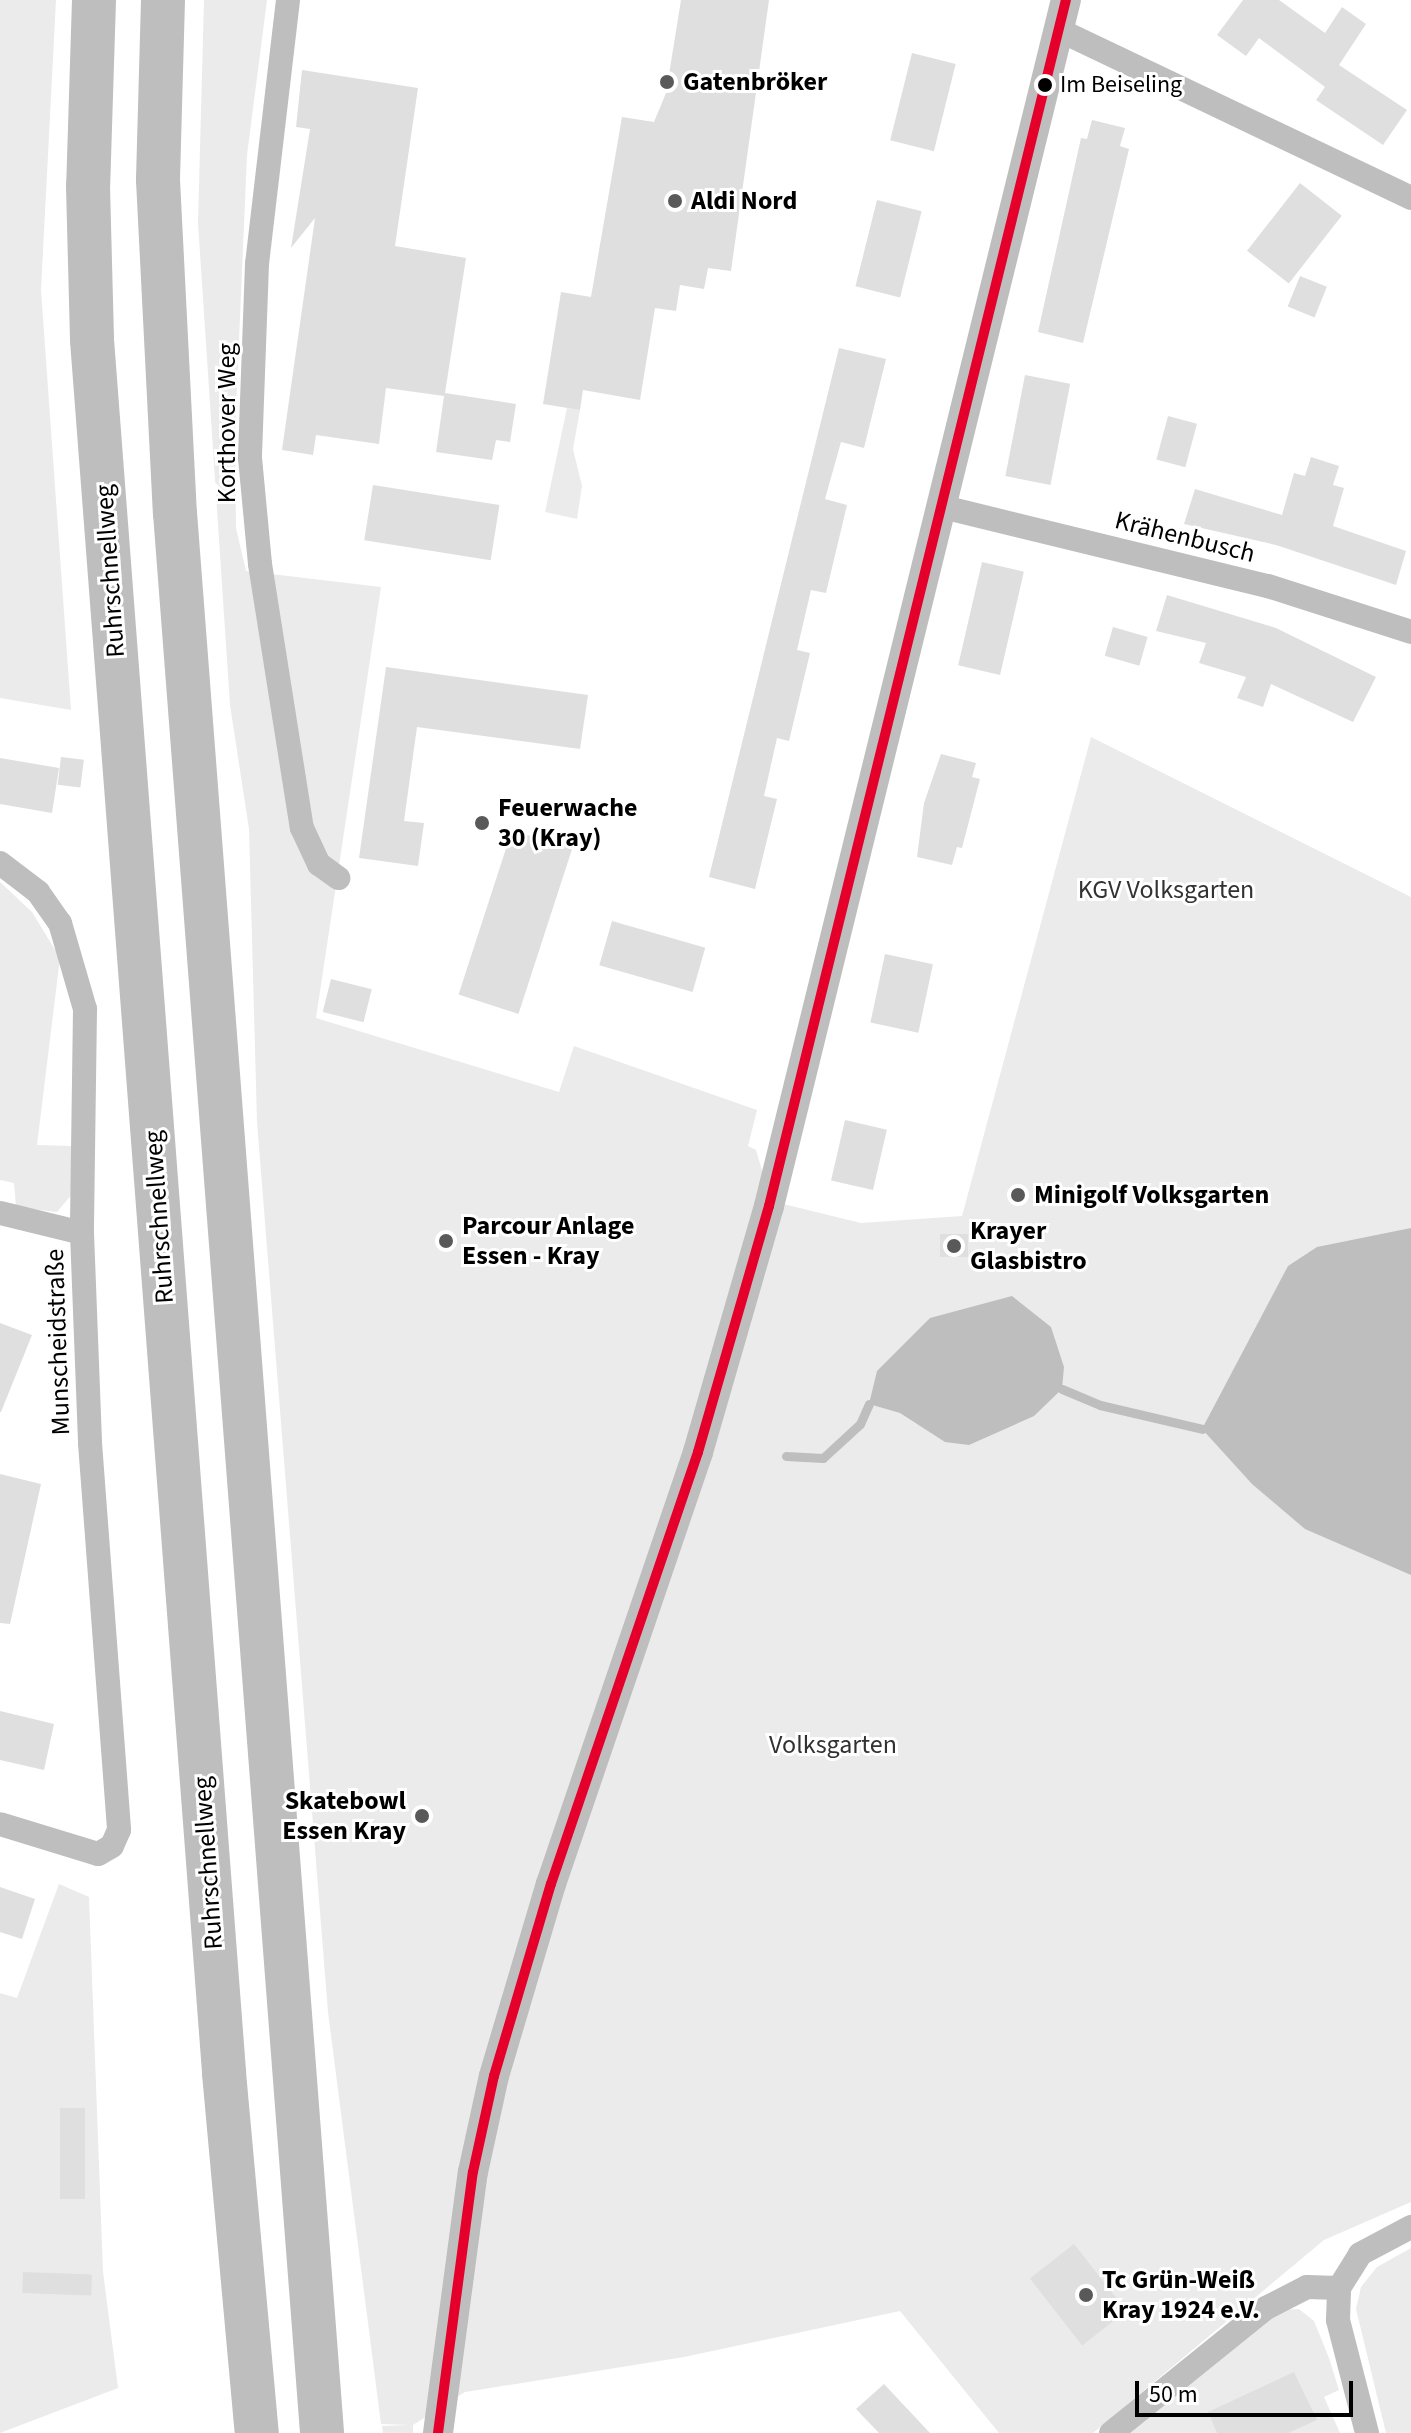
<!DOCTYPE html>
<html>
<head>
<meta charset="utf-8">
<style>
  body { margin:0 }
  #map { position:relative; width:1411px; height:2433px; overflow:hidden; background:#fff; font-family:"Source Sans 3",sans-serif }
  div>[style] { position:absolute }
  .green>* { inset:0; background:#ebebeb }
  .water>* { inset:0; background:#bebebe }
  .stream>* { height:9px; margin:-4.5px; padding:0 4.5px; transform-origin:4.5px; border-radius:4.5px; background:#bebebe }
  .building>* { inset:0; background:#dfdfdf; transform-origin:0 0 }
  .minor>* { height:24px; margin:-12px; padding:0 12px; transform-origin:12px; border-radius:12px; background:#bebebe }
  .tertiary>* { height:30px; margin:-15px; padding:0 15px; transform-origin:15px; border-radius:15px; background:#bebebe }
  .motorway>* { height:44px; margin:-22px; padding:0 22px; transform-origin:22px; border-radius:22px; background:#bebebe }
  .bus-1>* { height:10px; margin:-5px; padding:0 5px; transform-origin:5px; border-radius:5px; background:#e4002b }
  .dots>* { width:22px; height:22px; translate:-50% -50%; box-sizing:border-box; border:4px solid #fff; border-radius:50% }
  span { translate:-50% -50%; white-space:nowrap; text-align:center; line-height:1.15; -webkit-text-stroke:6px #fff; paint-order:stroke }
  .bus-label { font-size:24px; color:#000 }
  .left { translate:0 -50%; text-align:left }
  .poi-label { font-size:26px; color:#000; font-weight:700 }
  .right { translate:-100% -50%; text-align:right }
  .street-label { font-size:26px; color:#000 }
  .park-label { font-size:26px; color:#323232 }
  .scale { position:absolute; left:1135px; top:2381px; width:218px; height:36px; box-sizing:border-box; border:4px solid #000; border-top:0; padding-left:10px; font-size:24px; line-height:28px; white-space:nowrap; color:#000; -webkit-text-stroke:6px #fff; paint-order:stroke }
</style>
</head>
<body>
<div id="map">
  <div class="green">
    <i style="clip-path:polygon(0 0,56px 0,41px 290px,71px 710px,0 698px)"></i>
    <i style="clip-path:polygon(204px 0,267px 0,247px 155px,235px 433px,236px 528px,246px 571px,381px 587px,316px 1018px,559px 1092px,574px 1046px,757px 1110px,748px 1146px,756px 1150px,771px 1201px,861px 1223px,962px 1216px,1091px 737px,1411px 897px,1411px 2202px,1324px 2240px,1093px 2433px,999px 2433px,900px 2311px,684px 2357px,465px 2392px,413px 2425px,413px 2433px,383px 2433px,382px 2426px,409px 2425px,381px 2424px,328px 2012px,257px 1122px,249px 829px,230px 705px,198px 223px)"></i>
    <i style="clip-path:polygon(567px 408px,580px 410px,573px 449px,582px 486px,577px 519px,545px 512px)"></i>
    <i style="clip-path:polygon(0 882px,32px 912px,60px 958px,37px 1145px,73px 1146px,73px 1193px,57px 1212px,16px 1207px,14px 1183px,0 1180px)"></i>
    <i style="clip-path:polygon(59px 1884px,89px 1897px,103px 2272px,118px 2388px,0 2433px,0 1993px,17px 1998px)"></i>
    <i style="clip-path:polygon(1411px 2248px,1411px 2433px,1386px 2433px,1356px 2309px,1361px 2287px,1377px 2267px)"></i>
    <i style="clip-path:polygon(1299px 2309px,1314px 2321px,1329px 2358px,1339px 2390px,1324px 2397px,1340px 2433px,1128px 2433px,1279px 2310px)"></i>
  </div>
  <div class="water">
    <i style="clip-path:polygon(1411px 1228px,1411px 1575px,1305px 1529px,1252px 1484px,1202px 1429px,1288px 1266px,1317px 1247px)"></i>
    <i style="clip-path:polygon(1012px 1296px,1051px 1327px,1064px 1367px,1062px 1389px,1034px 1416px,969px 1445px,945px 1442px,900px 1413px,869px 1404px,877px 1371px,930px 1318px)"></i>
  </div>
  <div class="stream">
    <i style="left:1062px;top:1389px;width:41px;rotate:22.8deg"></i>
    <i style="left:1100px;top:1405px;width:105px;rotate:13.2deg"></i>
    <i style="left:786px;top:1456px;width:37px;rotate:3deg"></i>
    <i style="left:823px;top:1458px;width:50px;rotate:-42.6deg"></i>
    <i style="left:860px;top:1424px;width:22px;rotate:-66deg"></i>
  </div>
  <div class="building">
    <i style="clip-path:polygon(681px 0,769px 0,731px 271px,708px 268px,704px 289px,680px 285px,676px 311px,655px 308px,640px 400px,583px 390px,580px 410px,543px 404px,561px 292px,591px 297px,622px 117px,654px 122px,666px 93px)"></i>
    <i style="clip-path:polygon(1243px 0,1279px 0,1325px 33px,1342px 7px,1366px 24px,1339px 65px,1407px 110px,1383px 145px,1316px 100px,1325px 87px,1259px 38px,1246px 56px,1217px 35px)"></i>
    <i style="left:912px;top:53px;width:45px;height:90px;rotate:14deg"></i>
    <i style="clip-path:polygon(302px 70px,418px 88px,395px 246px,466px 258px,445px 393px,516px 404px,510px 442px,496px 440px,492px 460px,436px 452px,444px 396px,386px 388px,379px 444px,316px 435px,313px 455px,282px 450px,315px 218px,291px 248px,310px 129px,296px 127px)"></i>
    <i style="clip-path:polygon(1092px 120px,1125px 128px,1120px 146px,1129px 149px,1083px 343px,1038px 332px,1081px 138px,1087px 139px)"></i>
    <i style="left:1300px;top:183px;width:53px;height:86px;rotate:38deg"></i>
    <i style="left:877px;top:200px;width:46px;height:89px;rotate:14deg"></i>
    <i style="left:1300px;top:276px;width:29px;height:33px;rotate:22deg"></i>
    <i style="clip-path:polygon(839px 348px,886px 359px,864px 448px,841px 442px,825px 499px,847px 505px,826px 593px,811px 590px,797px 650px,810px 653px,789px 741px,777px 738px,764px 796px,777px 799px,755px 889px,709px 877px)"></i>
    <i style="left:1025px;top:375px;width:46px;height:103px;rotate:11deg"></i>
    <i style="left:1168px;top:416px;width:30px;height:45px;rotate:15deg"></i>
    <i style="clip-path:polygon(1311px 457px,1339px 466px,1333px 485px,1344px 488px,1333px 526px,1406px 551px,1396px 585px,1276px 545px,1184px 524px,1195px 489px,1282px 515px,1294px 473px,1305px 476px)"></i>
    <i style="left:373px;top:485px;width:128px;height:56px;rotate:9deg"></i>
    <i style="left:982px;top:562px;width:43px;height:106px;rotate:13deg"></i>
    <i style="clip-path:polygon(1167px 595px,1276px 628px,1376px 677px,1353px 722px,1271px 684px,1263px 707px,1237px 698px,1246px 677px,1199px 663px,1206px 643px,1156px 631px)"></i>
    <i style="left:1113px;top:627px;width:36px;height:30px;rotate:16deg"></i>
    <i style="clip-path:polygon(386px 667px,588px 695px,580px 749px,417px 727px,404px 821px,424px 823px,418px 866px,359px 858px)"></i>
    <i style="clip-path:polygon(941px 754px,976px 763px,972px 777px,980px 779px,962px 848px,957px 847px,952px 865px,917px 857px,924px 803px)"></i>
    <i style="left:61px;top:757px;width:23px;height:28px;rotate:7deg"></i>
    <i style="clip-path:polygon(0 758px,59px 768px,52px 813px,0 804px)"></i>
    <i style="left:512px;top:830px;width:63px;height:173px;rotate:18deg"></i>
    <i style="left:612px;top:921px;width:97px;height:46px;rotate:16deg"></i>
    <i style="left:885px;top:954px;width:49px;height:70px;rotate:12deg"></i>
    <i style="left:331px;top:979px;width:42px;height:34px;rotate:14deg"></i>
    <i style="left:845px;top:1120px;width:43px;height:62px;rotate:13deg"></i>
    <i style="left:968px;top:1234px;width:23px;height:28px;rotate:90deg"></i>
    <i style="clip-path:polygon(0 1323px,32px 1335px,1px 1412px,0 1412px)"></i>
    <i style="clip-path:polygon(0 1474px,41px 1484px,10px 1624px,0 1623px)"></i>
    <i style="clip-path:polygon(0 1711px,54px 1724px,44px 1770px,0 1760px)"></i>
    <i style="clip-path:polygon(0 1887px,35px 1899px,22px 1939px,0 1932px)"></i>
    <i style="left:60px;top:2108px;width:25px;height:91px"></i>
    <i style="left:1074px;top:2244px;width:85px;height:56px;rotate:52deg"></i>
    <i style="left:23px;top:2272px;width:69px;height:21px;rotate:2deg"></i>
    <i style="clip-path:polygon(1294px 2372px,1317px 2420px,1288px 2433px,1217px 2433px,1208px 2412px)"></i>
    <i style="clip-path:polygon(884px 2384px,930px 2433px,879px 2433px,856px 2409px)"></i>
  </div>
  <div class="minor">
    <i style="left:288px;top:0;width:266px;rotate:96.7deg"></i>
    <i style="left:257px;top:264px;width:194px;rotate:92.1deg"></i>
    <i style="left:250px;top:458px;width:106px;rotate:84.6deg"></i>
    <i style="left:260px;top:564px;width:267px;rotate:81deg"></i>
    <i style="left:302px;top:828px;width:40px;rotate:65deg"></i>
    <i style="left:319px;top:864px;width:24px;rotate:36deg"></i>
    <i style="left:1059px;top:30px;width:390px;rotate:25.5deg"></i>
    <i style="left:943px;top:507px;width:334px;rotate:13.7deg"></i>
    <i style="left:1268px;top:586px;width:150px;rotate:17.8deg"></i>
    <i style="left:0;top:863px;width:48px;rotate:37.3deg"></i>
    <i style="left:38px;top:892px;width:38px;rotate:55deg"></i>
    <i style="left:60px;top:923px;width:90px;rotate:73.8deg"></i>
    <i style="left:85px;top:1009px;width:224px;rotate:90.8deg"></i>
    <i style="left:82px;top:1233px;width:210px;rotate:87.8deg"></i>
    <i style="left:90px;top:1443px;width:388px;rotate:85.7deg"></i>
    <i style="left:119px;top:1830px;width:17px;rotate:114deg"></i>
    <i style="left:112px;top:1846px;width:16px;rotate:150deg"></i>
    <i style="left:98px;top:1854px;width:102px;rotate:-163deg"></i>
    <i style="left:0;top:1213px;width:84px;rotate:13.7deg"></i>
    <i style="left:1111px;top:2433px;width:199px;rotate:-38.9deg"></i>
    <i style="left:1266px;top:2308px;width:46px;rotate:-27.1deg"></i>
    <i style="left:1307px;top:2287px;width:32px;rotate:2deg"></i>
    <i style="left:1367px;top:2433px;width:117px;rotate:-104.4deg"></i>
    <i style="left:1338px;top:2320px;width:32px;rotate:-88deg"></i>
    <i style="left:1339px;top:2288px;width:40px;rotate:-58deg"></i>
    <i style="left:1360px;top:2254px;width:58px;rotate:-27.9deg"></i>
  </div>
  <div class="tertiary">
    <i style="left:438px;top:2433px;width:263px;rotate:-82.4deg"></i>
    <i style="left:473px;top:2172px;width:98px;rotate:-77.7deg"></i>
    <i style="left:494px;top:2076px;width:200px;rotate:-73.5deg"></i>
    <i style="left:551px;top:1884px;width:456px;rotate:-71.2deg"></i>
    <i style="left:698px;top:1452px;width:256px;rotate:-73.9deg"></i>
    <i style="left:769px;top:1206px;width:1242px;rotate:-76.17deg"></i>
  </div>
  <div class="motorway">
    <i style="left:94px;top:0;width:186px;rotate:91.8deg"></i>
    <i style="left:88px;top:186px;width:154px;rotate:88.5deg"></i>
    <i style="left:92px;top:340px;width:1738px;rotate:85.64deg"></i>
    <i style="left:224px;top:2073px;width:362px;rotate:84.8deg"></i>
    <i style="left:163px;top:0;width:180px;rotate:91.6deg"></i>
    <i style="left:158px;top:180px;width:333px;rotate:87.1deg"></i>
    <i style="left:175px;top:513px;width:1926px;rotate:85.62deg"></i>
  </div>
  <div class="bus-1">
    <i style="left:438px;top:2433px;width:263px;rotate:-82.4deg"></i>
    <i style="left:473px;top:2172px;width:98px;rotate:-77.7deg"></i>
    <i style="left:494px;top:2076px;width:200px;rotate:-73.5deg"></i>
    <i style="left:551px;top:1884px;width:456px;rotate:-71.2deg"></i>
    <i style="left:698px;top:1452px;width:256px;rotate:-73.9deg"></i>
    <i style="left:769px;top:1206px;width:1242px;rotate:-76.17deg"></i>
  </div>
  <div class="dots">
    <i style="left:667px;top:82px;background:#595959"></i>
    <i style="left:1045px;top:85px;background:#000"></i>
    <i style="left:675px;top:201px;background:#595959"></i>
    <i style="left:482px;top:823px;background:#595959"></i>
    <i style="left:1018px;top:1195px;background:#595959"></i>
    <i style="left:446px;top:1241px;background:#595959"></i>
    <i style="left:954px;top:1246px;background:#595959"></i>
    <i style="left:422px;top:1816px;background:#595959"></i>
    <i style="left:1086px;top:2295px;background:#595959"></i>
  </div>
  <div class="bus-label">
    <span class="left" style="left:1060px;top:85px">Im Beiseling</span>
  </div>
  <div class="poi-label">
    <span class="left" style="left:683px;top:82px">Gatenbröker</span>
    <span class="left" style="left:691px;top:201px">Aldi Nord</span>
    <span class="left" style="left:498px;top:823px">Feuerwache<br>30 (Kray)</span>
    <span class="left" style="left:1034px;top:1195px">Minigolf Volksgarten</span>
    <span class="left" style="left:462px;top:1241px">Parcour Anlage<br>Essen - Kray</span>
    <span class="left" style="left:970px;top:1246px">Krayer<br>Glasbistro</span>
    <span class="right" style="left:406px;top:1816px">Skatebowl<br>Essen Kray</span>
    <span class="left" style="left:1102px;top:2295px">Tc Grün-Weiß<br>Kray 1924 e.V.</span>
  </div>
  <div class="street-label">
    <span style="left:227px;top:423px;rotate:-90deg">Korthover Weg</span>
    <span style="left:1185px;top:537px;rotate:14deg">Krähenbusch</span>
    <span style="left:110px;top:571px;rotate:-94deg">Ruhrschnellweg</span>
    <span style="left:159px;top:1217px;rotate:-94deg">Ruhrschnellweg</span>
    <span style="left:58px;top:1342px;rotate:-92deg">Munscheidstraße</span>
    <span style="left:208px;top:1863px;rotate:-94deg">Ruhrschnellweg</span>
  </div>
  <div class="park-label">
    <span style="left:1166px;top:890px">KGV Volksgarten</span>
    <span style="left:833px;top:1745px">Volksgarten</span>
  </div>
  <div class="scale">50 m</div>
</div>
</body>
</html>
